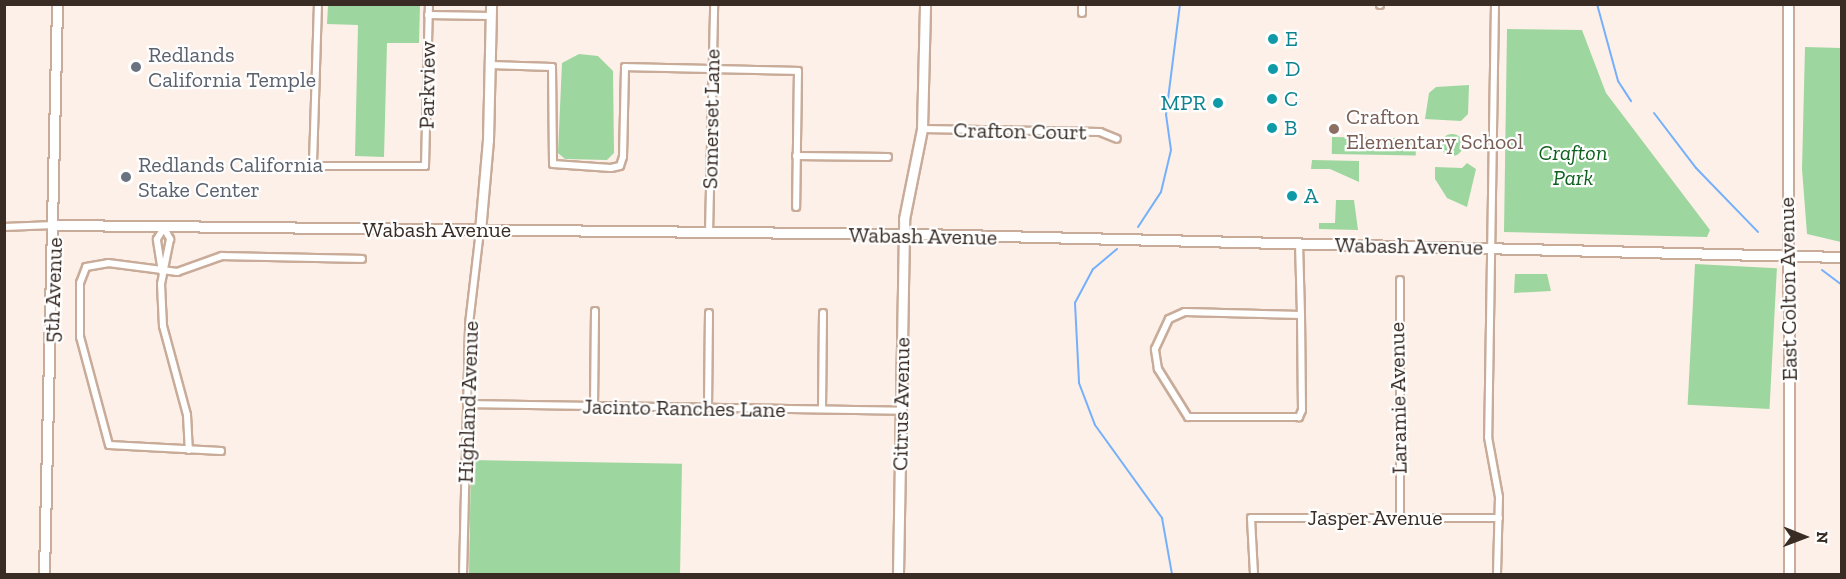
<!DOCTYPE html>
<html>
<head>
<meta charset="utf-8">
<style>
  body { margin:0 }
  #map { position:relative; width:1846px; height:579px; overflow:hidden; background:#fdf0e8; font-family:"Zilla Slab",serif }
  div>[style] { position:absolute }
  .green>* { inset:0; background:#9dd69e; transform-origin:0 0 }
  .round { border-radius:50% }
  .stream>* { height:2px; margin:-1px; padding:0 1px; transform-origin:1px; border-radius:1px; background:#74b0fb }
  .roads { filter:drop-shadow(2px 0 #c8ab98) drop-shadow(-2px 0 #c8ab98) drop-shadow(0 2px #c8ab98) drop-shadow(0 -2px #c8ab98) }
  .street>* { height:6px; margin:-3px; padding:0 3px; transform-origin:3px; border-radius:3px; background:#fff }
  .secondary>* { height:9px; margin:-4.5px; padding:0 4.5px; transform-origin:4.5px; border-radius:4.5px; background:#fff }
  .dots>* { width:16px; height:16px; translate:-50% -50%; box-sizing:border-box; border:3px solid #fff; border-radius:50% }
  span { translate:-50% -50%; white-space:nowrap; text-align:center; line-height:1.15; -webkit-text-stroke:4.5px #fff; paint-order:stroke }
  .culture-label { font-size:22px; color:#0d838f }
  .left { translate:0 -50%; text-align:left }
  .right { translate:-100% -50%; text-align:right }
  .worship-label { font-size:22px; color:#5b616d }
  .street-label { font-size:22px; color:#382c25 }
  .education-label { font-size:22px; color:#785e54 }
  .park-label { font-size:22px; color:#0e601d; font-style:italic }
  .frame { position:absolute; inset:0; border:6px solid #382c25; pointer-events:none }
  .north { position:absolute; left:1774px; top:507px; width:60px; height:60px; -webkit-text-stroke:4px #fff; paint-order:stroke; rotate:91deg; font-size:16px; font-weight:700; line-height:24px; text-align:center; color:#382c25 }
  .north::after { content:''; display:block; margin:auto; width:21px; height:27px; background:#382c25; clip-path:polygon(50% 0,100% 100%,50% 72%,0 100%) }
</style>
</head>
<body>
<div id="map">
  <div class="green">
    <i style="clip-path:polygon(328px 5px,420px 5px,419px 43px,387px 43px,384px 157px,355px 156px,358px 25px,327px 24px)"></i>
    <i style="clip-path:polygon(1507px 29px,1582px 30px,1606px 93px,1710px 230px,1707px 237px,1504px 232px)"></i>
    <i style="clip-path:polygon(1805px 47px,1841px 48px,1841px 242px,1807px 234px,1802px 169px)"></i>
    <i style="clip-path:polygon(579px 54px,598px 56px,613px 71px,614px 153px,607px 160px,565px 159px,558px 153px,562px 63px)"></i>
    <i style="clip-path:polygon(1469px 85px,1468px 114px,1461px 121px,1425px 119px,1429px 93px,1436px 87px)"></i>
    <i class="round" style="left:1441px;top:134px;width:22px;height:22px"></i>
    <i style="left:1332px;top:137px;width:84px;height:17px;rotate:1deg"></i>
    <i style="clip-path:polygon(1312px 160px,1359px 161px,1359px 182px,1330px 169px,1311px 169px)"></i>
    <i style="clip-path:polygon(1467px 163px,1476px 169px,1467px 207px,1447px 198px,1435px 179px,1435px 167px,1462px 168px)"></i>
    <i style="clip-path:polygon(1336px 200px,1354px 200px,1358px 230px,1319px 229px,1319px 223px,1335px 223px)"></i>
    <i style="left:1695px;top:264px;width:82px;height:141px;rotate:3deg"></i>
    <i style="clip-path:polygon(1515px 274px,1547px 274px,1551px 291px,1514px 293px)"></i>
    <i style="left:471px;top:460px;width:211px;height:114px;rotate:1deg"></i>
  </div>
  <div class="stream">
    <i style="left:1597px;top:4px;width:80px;rotate:74.7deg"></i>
    <i style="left:1618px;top:81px;width:24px;rotate:57deg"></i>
    <i style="left:1654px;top:113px;width:69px;rotate:52.6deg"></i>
    <i style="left:1696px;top:168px;width:89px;rotate:45.9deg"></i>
    <i style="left:1138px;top:227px;width:42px;rotate:-56.7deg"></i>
    <i style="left:1161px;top:192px;width:43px;rotate:-76.6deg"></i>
    <i style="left:1171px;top:150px;width:35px;rotate:-98deg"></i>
    <i style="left:1166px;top:115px;width:112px;rotate:-82.8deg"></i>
    <i style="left:1117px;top:249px;width:31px;rotate:140deg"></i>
    <i style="left:1093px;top:269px;width:38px;rotate:118deg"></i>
    <i style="left:1075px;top:303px;width:80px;rotate:87.1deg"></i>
    <i style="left:1079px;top:383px;width:45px;rotate:69.1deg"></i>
    <i style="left:1095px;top:425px;width:115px;rotate:54.2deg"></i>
    <i style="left:1162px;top:518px;width:57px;rotate:79.9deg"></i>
    <i style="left:1822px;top:270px;width:25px;rotate:37deg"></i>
  </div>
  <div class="roads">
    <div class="street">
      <i style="left:318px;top:4px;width:162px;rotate:91.8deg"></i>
      <i style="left:313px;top:166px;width:112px"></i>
      <i style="left:425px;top:166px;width:162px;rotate:-88.6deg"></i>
      <i style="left:1380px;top:4px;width:1px;rotate:90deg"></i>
      <i style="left:1495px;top:4px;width:433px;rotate:90.9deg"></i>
      <i style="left:1488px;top:437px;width:61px;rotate:79.6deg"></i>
      <i style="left:1499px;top:497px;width:77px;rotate:91.5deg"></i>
      <i style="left:1082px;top:13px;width:9px;rotate:-90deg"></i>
      <i style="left:428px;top:15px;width:62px;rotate:0.9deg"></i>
      <i style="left:490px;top:65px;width:62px;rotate:1.8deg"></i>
      <i style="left:552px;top:67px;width:97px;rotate:89.4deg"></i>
      <i style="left:553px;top:164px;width:58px;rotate:3.9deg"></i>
      <i style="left:611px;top:168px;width:9px;rotate:-13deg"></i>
      <i style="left:620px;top:166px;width:9px;rotate:-72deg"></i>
      <i style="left:623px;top:157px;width:90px;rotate:-88.7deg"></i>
      <i style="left:625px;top:67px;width:173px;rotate:1.3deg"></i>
      <i style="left:798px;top:71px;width:136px;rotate:90.8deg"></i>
      <i style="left:922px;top:129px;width:178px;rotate:1deg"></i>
      <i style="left:1100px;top:132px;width:18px;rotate:22deg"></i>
      <i style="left:796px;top:156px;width:92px;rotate:0.6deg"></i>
      <i style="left:4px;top:227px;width:50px;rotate:-2.3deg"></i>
      <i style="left:709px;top:233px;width:229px;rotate:-88.7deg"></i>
      <i style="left:1299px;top:243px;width:72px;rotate:88.4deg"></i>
      <i style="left:1301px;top:315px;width:95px;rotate:89.4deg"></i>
      <i style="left:1302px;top:410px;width:8px;rotate:113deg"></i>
      <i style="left:1299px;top:417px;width:111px;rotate:180deg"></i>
      <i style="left:1188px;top:417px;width:57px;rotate:-122deg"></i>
      <i style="left:1158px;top:369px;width:20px;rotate:-99deg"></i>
      <i style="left:1155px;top:349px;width:33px;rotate:-65deg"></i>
      <i style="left:1169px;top:319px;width:17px;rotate:-24deg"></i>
      <i style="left:1185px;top:312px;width:116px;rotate:1.5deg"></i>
      <i style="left:162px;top:272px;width:33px;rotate:-99deg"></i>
      <i style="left:157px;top:239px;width:13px;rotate:-58deg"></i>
      <i style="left:164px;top:228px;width:13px;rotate:61deg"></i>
      <i style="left:170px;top:239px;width:46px;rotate:101.3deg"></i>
      <i style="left:161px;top:284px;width:42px;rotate:87.3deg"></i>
      <i style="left:163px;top:326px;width:92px;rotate:74.9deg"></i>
      <i style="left:187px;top:415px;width:35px;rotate:87deg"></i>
      <i style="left:1400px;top:280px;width:237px;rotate:90deg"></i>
      <i style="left:467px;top:404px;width:434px;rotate:0.9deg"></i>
      <i style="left:594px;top:407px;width:96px;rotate:-89.4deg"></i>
      <i style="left:708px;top:408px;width:95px;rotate:-89.4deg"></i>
      <i style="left:822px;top:409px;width:96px;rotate:-89.4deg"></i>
      <i style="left:221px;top:451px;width:112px;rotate:-176.9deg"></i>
      <i style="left:109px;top:445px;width:112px;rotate:-105deg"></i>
      <i style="left:80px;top:337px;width:54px;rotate:-90deg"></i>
      <i style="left:80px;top:283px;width:17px;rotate:-69deg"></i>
      <i style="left:86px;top:267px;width:22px;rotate:-10deg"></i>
      <i style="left:108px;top:263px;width:70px;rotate:7.4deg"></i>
      <i style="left:177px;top:272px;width:48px;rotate:-19.6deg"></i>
      <i style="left:222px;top:256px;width:140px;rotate:1.2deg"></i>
      <i style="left:463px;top:574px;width:250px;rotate:-88.6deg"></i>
      <i style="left:469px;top:324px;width:94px;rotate:-83.3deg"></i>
      <i style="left:1254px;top:574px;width:56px;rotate:-93.1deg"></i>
      <i style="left:1251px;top:518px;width:248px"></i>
    </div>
    <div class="secondary">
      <i style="left:1788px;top:4px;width:570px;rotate:89.9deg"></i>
      <i style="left:55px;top:225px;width:865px;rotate:0.6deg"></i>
      <i style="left:920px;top:234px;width:922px;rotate:1.43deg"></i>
      <i style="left:480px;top:231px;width:91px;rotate:-85deg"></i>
      <i style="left:488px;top:140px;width:136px;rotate:-88.7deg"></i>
      <i style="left:44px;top:574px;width:570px;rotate:-88.69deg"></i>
      <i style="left:898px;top:574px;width:355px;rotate:-89deg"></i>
      <i style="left:904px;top:219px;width:92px;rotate:-78.7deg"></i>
      <i style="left:922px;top:129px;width:125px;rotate:-88.6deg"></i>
    </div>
  </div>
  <div class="dots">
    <i style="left:1273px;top:39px;background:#0f9aa8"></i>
    <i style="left:136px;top:67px;background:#6b7280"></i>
    <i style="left:1273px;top:69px;background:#0f9aa8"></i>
    <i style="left:1272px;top:99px;background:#0f9aa8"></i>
    <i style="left:1218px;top:103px;background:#0f9aa8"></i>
    <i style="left:1272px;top:128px;background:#0f9aa8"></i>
    <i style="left:1334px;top:129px;background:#8d6e63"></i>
    <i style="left:126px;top:177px;background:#6b7280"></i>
    <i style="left:1292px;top:196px;background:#0f9aa8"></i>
  </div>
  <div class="culture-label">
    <span class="left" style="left:1285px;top:39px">E</span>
    <span class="left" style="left:1285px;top:69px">D</span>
    <span class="left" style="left:1284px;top:99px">C</span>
    <span class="right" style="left:1206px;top:103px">MPR</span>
    <span class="left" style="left:1284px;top:128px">B</span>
    <span class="left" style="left:1304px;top:196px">A</span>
  </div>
  <div class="worship-label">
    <span class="left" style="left:148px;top:67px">Redlands<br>California Temple</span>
    <span class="left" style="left:138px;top:177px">Redlands California<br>Stake Center</span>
  </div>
  <div class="street-label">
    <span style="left:427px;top:85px;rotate:-89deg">Parkview</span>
    <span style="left:711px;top:119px;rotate:-89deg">Somerset Lane</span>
    <span style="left:1020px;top:131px;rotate:1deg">Crafton Court</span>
    <span style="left:437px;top:230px">Wabash Avenue</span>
    <span style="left:923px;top:236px;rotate:1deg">Wabash Avenue</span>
    <span style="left:1409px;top:246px;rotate:1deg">Wabash Avenue</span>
    <span style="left:1788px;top:289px;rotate:-91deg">East Colton Avenue</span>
    <span style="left:53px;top:290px;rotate:-88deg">5th Avenue</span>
    <span style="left:1398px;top:398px;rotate:-91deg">Laramie Avenue</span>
    <span style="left:468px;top:402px;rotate:-88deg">Highland Avenue</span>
    <span style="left:901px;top:404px;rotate:-89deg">Citrus Avenue</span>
    <span style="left:684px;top:408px;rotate:1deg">Jacinto Ranches Lane</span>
    <span style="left:1375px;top:518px">Jasper Avenue</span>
  </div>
  <div class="education-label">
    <span class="left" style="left:1346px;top:129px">Crafton<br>Elementary School</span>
  </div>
  <div class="park-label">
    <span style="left:1573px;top:165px">Crafton<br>Park</span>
  </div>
  <div class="frame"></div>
  <div class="north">N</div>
</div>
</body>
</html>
